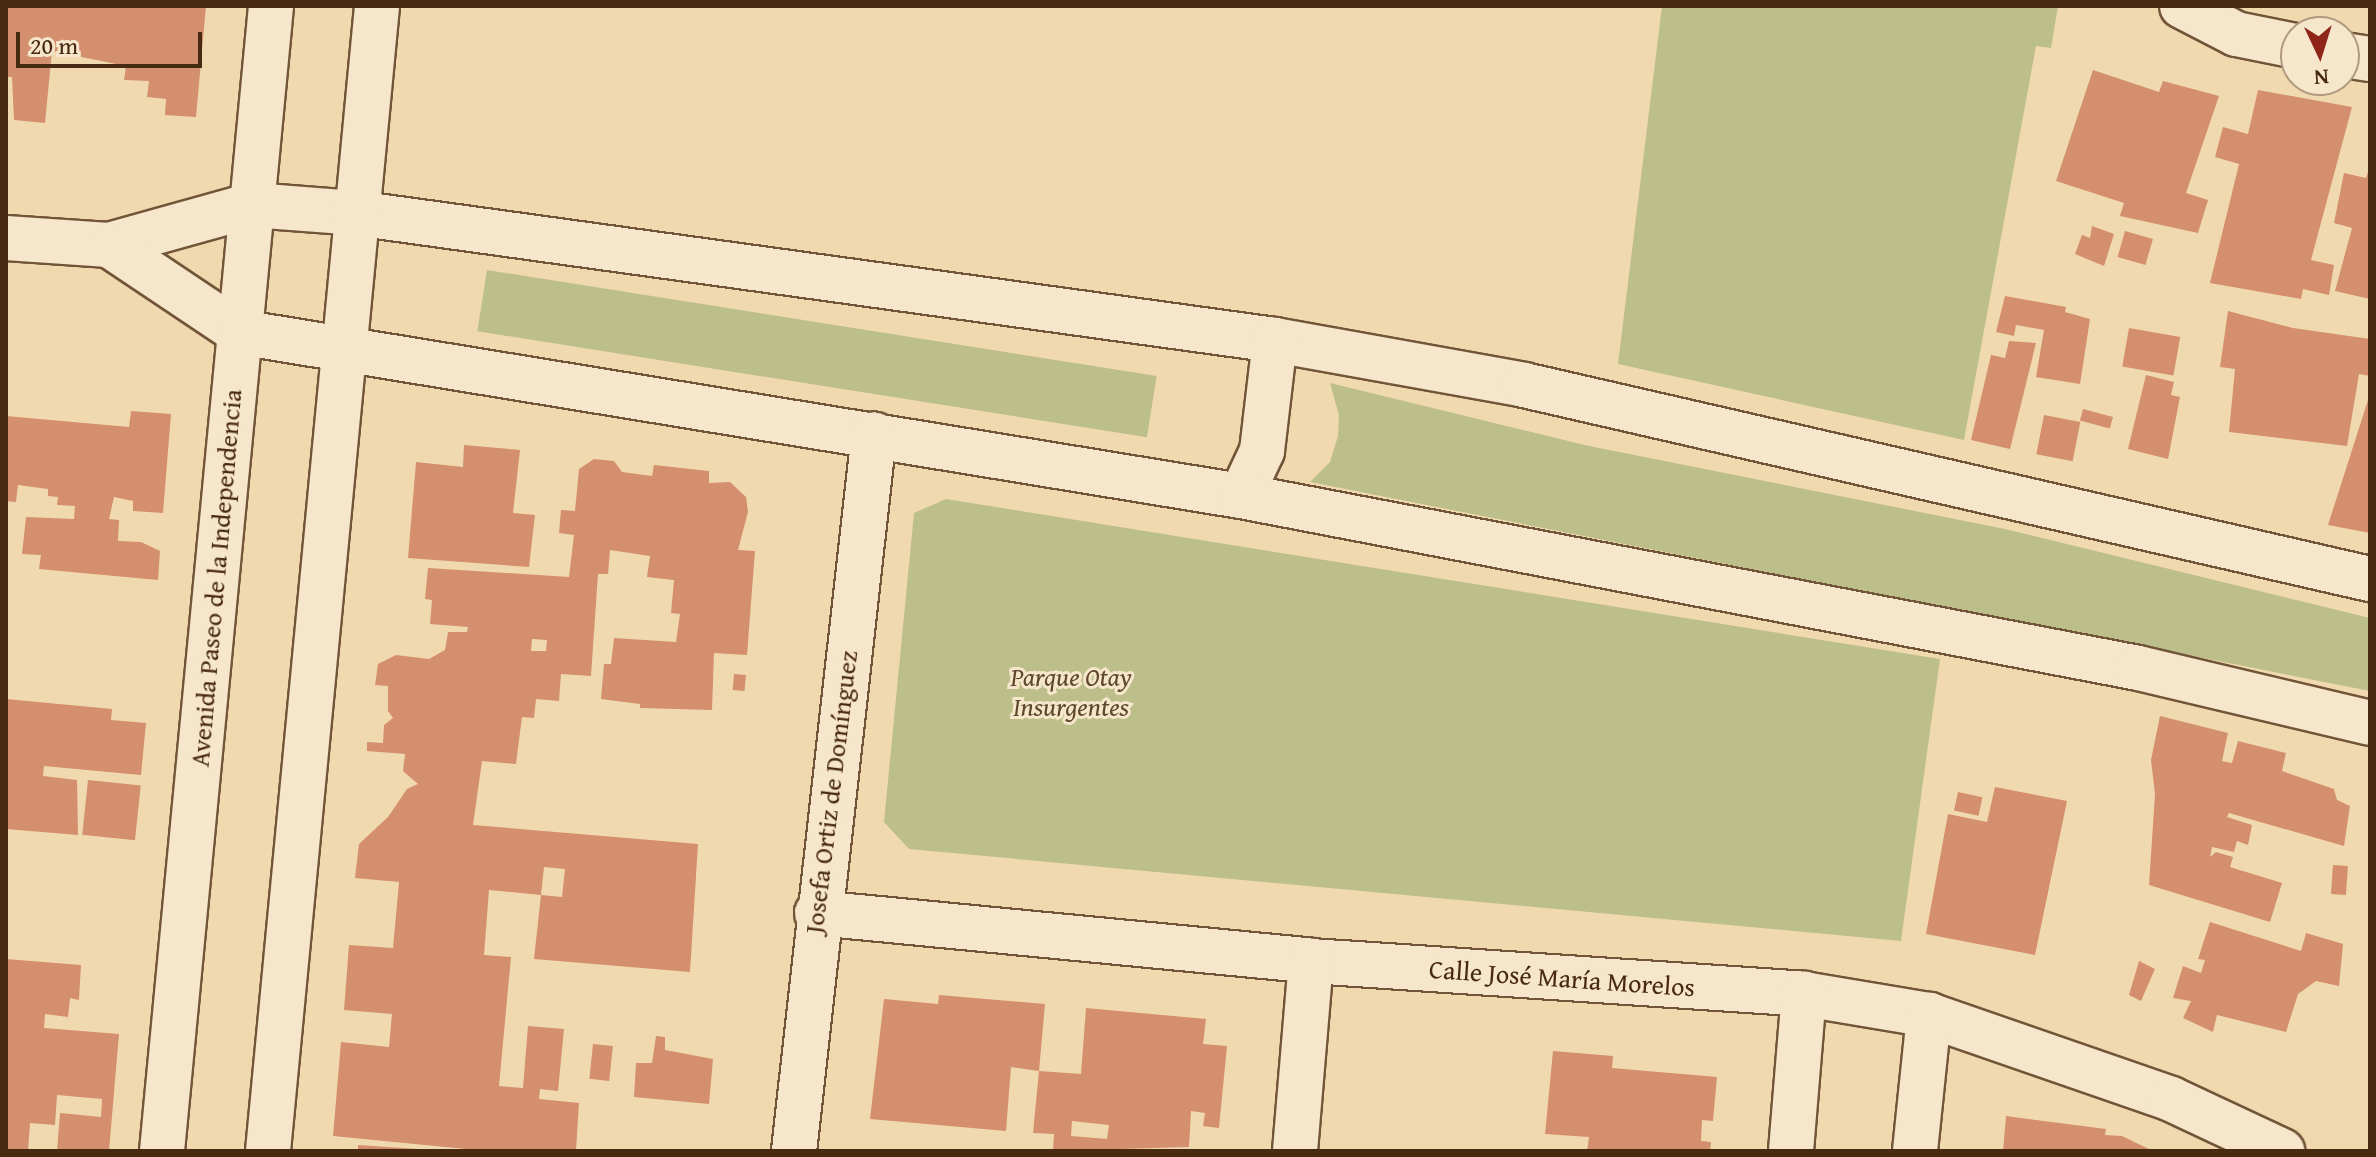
<!DOCTYPE html>
<html>
<head>
<meta charset="utf-8">
<style>
  body { margin:0 }
  #map { position:relative; width:2376px; height:1157px; overflow:hidden; background:#f1d9af; font-family:"Gentium Book Plus",serif }
  div>[style] { position:absolute }
  .green>* { inset:0; background:#bcbf8a; transform-origin:0 0 }
  .building>* { inset:0; background:#d38f6e; transform-origin:0 0 }
  .roads { filter:drop-shadow(2px 0 #725538) drop-shadow(-2px 0 #725538) drop-shadow(0 2px #725538) drop-shadow(0 -2px #725538) }
  .minor>* { height:44px; margin:-22px; padding:0 22px; transform-origin:22px; border-radius:22px; background:#f6e6cb }
  span { translate:-50% -50%; white-space:nowrap; text-align:center; line-height:1.15; -webkit-text-stroke:6px #f6e6cb; paint-order:stroke }
  .street-label { font-size:26px; color:#482911 }
  .park-label { font-size:26px; color:#5f4729; font-style:italic }
  .frame { position:absolute; inset:0; border:8px solid #482911; pointer-events:none }
  .north { position:absolute; left:2280px; top:16px; width:80px; height:80px; box-sizing:border-box; background:#f6e6cb; border:2px solid #b09a81; border-radius:50%; rotate:176deg; font-size:22px; font-weight:700; line-height:32px; text-align:center; color:#482911 }
  .north::after { content:''; display:block; margin:auto; width:28px; height:36px; background:#8f2418; clip-path:polygon(50% 0,100% 100%,50% 72%,0 100%) }
  .scale { position:absolute; left:16px; top:32px; width:186px; height:36px; box-sizing:border-box; border:4px solid #482911; border-top:0; padding-left:10px; font-size:24px; line-height:28px; white-space:nowrap; color:#482911; -webkit-text-stroke:6px #f6e6cb; paint-order:stroke }
</style>
</head>
<body>
<div id="map">
  <div class="green">
    <i style="clip-path:polygon(1662px 6px,2058px 6px,2051px 48px,2036px 46px,1964px 440px,1618px 364px)"></i>
    <i style="left:487px;top:270px;width:678px;height:62px;rotate:9deg"></i>
    <i style="clip-path:polygon(1330px 383px,1589px 446px,2005px 529px,2370px 618px,2370px 691px,1310px 482px,1330px 462px,1338px 436px,1339px 415px)"></i>
    <i style="clip-path:polygon(946px 499px,1940px 659px,1901px 941px,909px 849px,884px 822px,914px 513px)"></i>
  </div>
  <div class="building">
    <i style="clip-path:polygon(6px 6px,206px 6px,196px 117px,165px 115px,166px 99px,147px 97px,149px 81px,124px 80px,126px 66px,52px 51px,45px 123px,14px 120px,12px 77px,6px 77px)"></i>
    <i style="clip-path:polygon(2093px 70px,2159px 92px,2163px 81px,2219px 96px,2186px 193px,2208px 200px,2198px 233px,2120px 216px,2124px 203px,2056px 181px)"></i>
    <i style="clip-path:polygon(2258px 90px,2352px 107px,2311px 260px,2334px 265px,2329px 295px,2303px 289px,2301px 299px,2210px 283px,2239px 164px,2215px 157px,2223px 127px,2248px 134px)"></i>
    <i style="clip-path:polygon(2370px 166px,2370px 299px,2335px 291px,2352px 228px,2334px 223px,2344px 173px,2366px 178px)"></i>
    <i style="clip-path:polygon(2092px 226px,2114px 234px,2104px 266px,2075px 254px,2082px 235px,2090px 238px)"></i>
    <i style="left:2125px;top:231px;width:29px;height:27px;rotate:16deg"></i>
    <i style="clip-path:polygon(2005px 296px,2066px 307px,2065px 312px,2090px 319px,2080px 384px,2036px 377px,2044px 330px,2016px 325px,2014px 336px,1996px 332px)"></i>
    <i style="clip-path:polygon(2228px 311px,2293px 328px,2370px 339px,2370px 376px,2359px 374px,2347px 446px,2229px 432px,2235px 369px,2220px 367px)"></i>
    <i style="left:2129px;top:328px;width:52px;height:39px;rotate:10deg"></i>
    <i style="clip-path:polygon(2009px 341px,2036px 343px,2010px 449px,1971px 440px,1991px 355px,2005px 358px)"></i>
    <i style="clip-path:polygon(2146px 375px,2174px 382px,2171px 395px,2180px 397px,2168px 459px,2128px 449px)"></i>
    <i style="clip-path:polygon(2369px 397px,2370px 398px,2370px 533px,2328px 525px)"></i>
    <i style="left:2083px;top:409px;width:31px;height:12px;rotate:15deg"></i>
    <i style="clip-path:polygon(131px 411px,171px 414px,163px 513px,133px 511px,133px 501px,114px 497px,109px 519px,119px 520px,118px 541px,141px 542px,160px 551px,158px 580px,39px 569px,41px 555px,22px 554px,26px 517px,74px 519px,75px 506px,57px 505px,58px 497px,48px 496px,48px 489px,18px 485px,16px 502px,6px 501px,6px 416px,129px 427px)"></i>
    <i style="left:2044px;top:415px;width:37px;height:40px;rotate:11deg"></i>
    <i style="clip-path:polygon(464px 445px,520px 450px,513px 513px,535px 515px,529px 567px,408px 558px,416px 462px,463px 467px)"></i>
    <i style="clip-path:polygon(evenodd,594px 459px,614px 461px,622px 472px,652px 476px,654px 465px,709px 471px,709px 483px,730px 482px,746px 497px,748px 512px,738px 550px,755px 551px,747px 655px,714px 653px,712px 710px,640px 708px,640px 704px,601px 699px,604px 664px,611px 664px,614px 638px,676px 642px,680px 614px,671px 613px,674px 580px,647px 577px,650px 556px,610px 550px,608px 574px,598px 574px,591px 676px,561px 674px,559px 701px,536px 699px,534px 718px,522px 717px,516px 764px,482px 761px,473px 825px,698px 844px,690px 972px,534px 959px,541px 895px,562px 897px,565px 869px,544px 867px,541px 895px,489px 890px,484px 955px,511px 957px,499px 1086px,523px 1088px,528px 1026px,564px 1029px,558px 1091px,540px 1089px,539px 1099px,579px 1103px,576px 1151px,486px 1151px,333px 1136px,341px 1042px,389px 1047px,392px 1014px,344px 1010px,349px 945px,393px 948px,399px 882px,355px 878px,359px 844px,388px 817px,407px 789px,418px 784px,403px 771px,405px 754px,367px 751px,367px 742px,383px 743px,384px 725px,393px 718px,388px 711px,388px 686px,375px 685px,378px 664px,396px 655px,429px 659px,445px 650px,448px 632px,467px 632px,468px 627px,430px 624px,432px 600px,425px 599px,428px 568px,569px 577px,574px 535px,559px 533px,561px 510px,575px 511px,579px 469px,594px 459px,532px 639px,547px 640px,546px 651px,531px 651px,532px 639px)"></i>
    <i style="left:734px;top:674px;width:12px;height:16px;rotate:5deg"></i>
    <i style="clip-path:polygon(6px 699px,112px 709px,111px 720px,146px 723px,141px 775px,44px 766px,43px 776px,77px 780px,78px 835px,6px 829px)"></i>
    <i style="clip-path:polygon(2160px 716px,2228px 733px,2222px 761px,2232px 763px,2238px 741px,2286px 753px,2282px 771px,2334px 789px,2337px 800px,2350px 806px,2344px 846px,2229px 813px,2227px 817px,2252px 825px,2248px 845px,2237px 841px,2234px 852px,2212px 847px,2210px 857px,2216px 852px,2233px 857px,2230px 867px,2282px 883px,2270px 922px,2149px 885px,2155px 794px,2151px 760px)"></i>
    <i style="left:88px;top:780px;width:53px;height:55px;rotate:6deg"></i>
    <i style="clip-path:polygon(1995px 787px,2067px 801px,2035px 955px,1926px 934px,1948px 814px,1987px 822px)"></i>
    <i style="left:1958px;top:792px;width:25px;height:19px;rotate:12deg"></i>
    <i style="left:2333px;top:865px;width:15px;height:29px;rotate:4deg"></i>
    <i style="clip-path:polygon(2210px 922px,2301px 951px,2306px 933px,2343px 944px,2339px 986px,2316px 981px,2298px 994px,2286px 1032px,2217px 1015px,2213px 1032px,2183px 1018px,2191px 1001px,2173px 998px,2183px 966px,2201px 973px,2205px 960px,2198px 959px)"></i>
    <i style="clip-path:polygon(6px 959px,81px 965px,79px 1000px,70px 998px,68px 1017px,45px 1014px,44px 1028px,119px 1034px,109px 1151px,57px 1151px,60px 1113px,101px 1117px,102px 1099px,57px 1095px,55px 1125px,30px 1123px,28px 1151px,6px 1151px)"></i>
    <i style="clip-path:polygon(2139px 961px,2155px 969px,2141px 1001px,2129px 995px)"></i>
    <i style="clip-path:polygon(939px 995px,1045px 1004px,1039px 1071px,1011px 1067px,1006px 1131px,870px 1119px,884px 999px,938px 1004px)"></i>
    <i style="clip-path:polygon(evenodd,1086px 1008px,1206px 1019px,1203px 1044px,1227px 1046px,1219px 1128px,1203px 1126px,1205px 1113px,1191px 1111px,1189px 1147px,1053px 1151px,1054px 1134px,1033px 1133px,1039px 1071px,1081px 1074px,1086px 1008px,1072px 1121px,1109px 1125px,1107px 1139px,1071px 1136px,1072px 1121px)"></i>
    <i style="clip-path:polygon(656px 1036px,665px 1037px,665px 1050px,713px 1059px,709px 1104px,634px 1097px,636px 1063px,652px 1063px)"></i>
    <i style="left:593px;top:1044px;width:20px;height:35px;rotate:6deg"></i>
    <i style="clip-path:polygon(1553px 1051px,1613px 1056px,1612px 1068px,1717px 1077px,1713px 1121px,1702px 1120px,1701px 1141px,1711px 1142px,1710px 1151px,1587px 1151px,1589px 1137px,1545px 1134px)"></i>
    <i style="clip-path:polygon(2006px 1116px,2106px 1129px,2105px 1135px,2122px 1136px,2153px 1151px,2003px 1151px)"></i>
    <i style="clip-path:polygon(358px 1145px,418px 1149px,418px 1151px,358px 1151px)"></i>
  </div>
  <div class="roads">
    <div class="minor">
      <i style="left:2182px;top:6px;width:61px;rotate:27.4deg"></i>
      <i style="left:2236px;top:34px;width:61px;rotate:11.3deg"></i>
      <i style="left:2344px;top:55px;width:26px;rotate:9deg"></i>
      <i style="left:6px;top:238px;width:103px;rotate:3.9deg"></i>
      <i style="left:109px;top:245px;width:148px;rotate:-15.6deg"></i>
      <i style="left:252px;top:205px;width:103px;rotate:4.4deg"></i>
      <i style="left:355px;top:213px;width:929px;rotate:7.86deg"></i>
      <i style="left:1275px;top:340px;width:253px;rotate:10.2deg"></i>
      <i style="left:1524px;top:385px;width:868px;rotate:12.92deg"></i>
      <i style="left:109px;top:245px;width:156px;rotate:33.8deg"></i>
      <i style="left:239px;top:332px;width:1015px;rotate:9.3deg"></i>
      <i style="left:1241px;top:496px;width:913px;rotate:10.85deg"></i>
      <i style="left:2138px;top:668px;width:238px;rotate:13.3deg"></i>
      <i style="left:1241px;top:496px;width:50px;rotate:-65deg"></i>
      <i style="left:1262px;top:451px;width:112px;rotate:-83.3deg"></i>
      <i style="left:817px;top:913px;width:496px;rotate:5.5deg"></i>
      <i style="left:1311px;top:961px;width:494px;rotate:3.8deg"></i>
      <i style="left:1804px;top:994px;width:127px;rotate:9.5deg"></i>
      <i style="left:1929px;top:1015px;width:256px;rotate:19.1deg"></i>
      <i style="left:2171px;top:1099px;width:123px;rotate:25.1deg"></i>
      <i style="left:162px;top:1151px;width:1150px;rotate:-84.56deg"></i>
      <i style="left:268px;top:1151px;width:1150px;rotate:-84.56deg"></i>
      <i style="left:794px;top:1151px;width:721px;rotate:-83.63deg"></i>
      <i style="left:1295px;top:1151px;width:191px;rotate:-85.2deg"></i>
      <i style="left:1791px;top:1151px;width:158px;rotate:-85.3deg"></i>
      <i style="left:1915px;top:1151px;width:137px;rotate:-84.1deg"></i>
    </div>
  </div>
  <div class="street-label">
    <span style="left:216px;top:578px;rotate:-85deg">Avenida Paseo de la Independencia</span>
    <span style="left:831px;top:792px;rotate:-83deg">Josefa Ortiz de Domínguez</span>
    <span style="left:1562px;top:978px;rotate:4deg">Calle José María Morelos</span>
  </div>
  <div class="park-label">
    <span style="left:1071px;top:692px">Parque Otay<br>Insurgentes</span>
  </div>
  <div class="frame"></div>
  <div class="north">N</div>
  <div class="scale">20 m</div>
</div>
</body>
</html>
